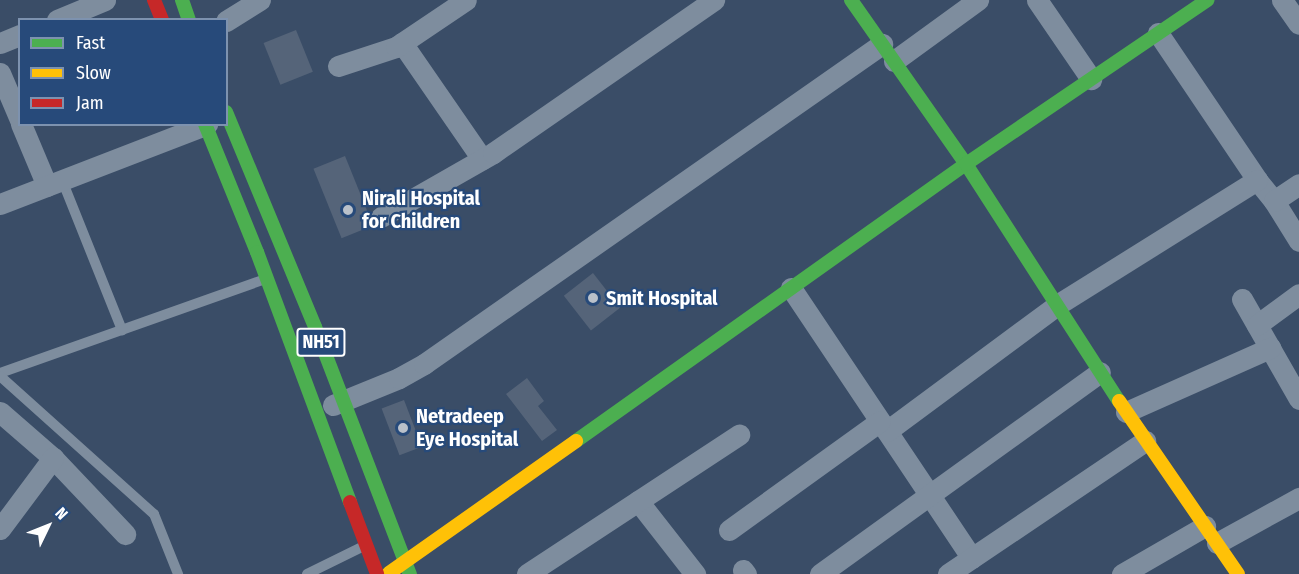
<!DOCTYPE html>
<html>
<head>
<meta charset="utf-8">
<style>
  body { margin:0 }
  #map { position:relative; width:1299px; height:574px; overflow:hidden; background:#3a4d67; font-family:"Fira Sans Condensed",sans-serif }
  div>[style] { position:absolute }
  .building>* { inset:0; background:#556479; transform-origin:0 0 }
  .lane>* { height:10px; margin:-5px; padding:0 5px; transform-origin:5px; border-radius:5px; background:#7e8d9e }
  .street>* { height:21px; margin:-10.5px; padding:0 10.5px; transform-origin:10.5px; border-radius:10.5px; background:#7e8d9e }
  .fast>* { height:14px; margin:-7px; padding:0 7px; transform-origin:7px; border-radius:7px; background:#4caf50 }
  .slow>* { height:14px; margin:-7px; padding:0 7px; transform-origin:7px; border-radius:7px; background:#ffc107 }
  .jam>* { height:14px; margin:-7px; padding:0 7px; transform-origin:7px; border-radius:7px; background:#c62828 }
  .dots>* { width:16px; height:16px; translate:-50% -50%; box-sizing:border-box; border:3px solid #274a7a; border-radius:50% }
  span { translate:-50% -50%; white-space:nowrap; text-align:center; line-height:1.15; -webkit-text-stroke:4.5px #274a7a; paint-order:stroke }
  .shield-label span { padding:2px 4px; background:#274a7a; border:2px solid; border-radius:4px; -webkit-text-stroke-width:0 }
  .shield-label { font-size:18px; color:#fff; font-weight:700 }
  .poi-label { font-size:20px; color:#fff; font-weight:700 }
  .left { translate:0 -50%; text-align:left }
  .legend { position:absolute; left:18px; top:18px; width:210px; height:108px; box-sizing:border-box; background:#274a7a; border:2px solid #7d92af; margin:0; padding:8px 10px; list-style:none; font-size:18px; color:#fff }
  .legend li { display:flex; align-items:center; gap:12px; height:30px }
  .legend b { width:30px; border:2px solid #7d92af }
  .north { position:absolute; left:18px; top:496px; width:60px; height:60px; -webkit-text-stroke:4px #274a7a; paint-order:stroke; rotate:47deg; font-size:16px; font-weight:700; line-height:24px; text-align:center; color:#fff }
  .north::after { content:''; display:block; margin:auto; width:21px; height:27px; background:#fff; clip-path:polygon(50% 0,100% 100%,50% 72%,0 100%) }
</style>
</head>
<body>
<div id="map">
  <div class="building">
    <i style="left:296px;top:30px;width:45px;height:35px;rotate:68deg"></i>
    <i style="left:345px;top:156px;width:75px;height:34px;rotate:68deg"></i>
    <i style="left:593px;top:273px;width:44px;height:37px;rotate:52deg"></i>
    <i style="clip-path:polygon(527px 378px,544px 401px,538px 406px,557px 430px,542px 441px,506px 394px)"></i>
    <i style="left:404px;top:400px;width:50px;height:24px;rotate:69deg"></i>
  </div>
  <div class="lane">
    <i style="left:62px;top:180px;width:162px;rotate:68.2deg"></i>
    <i style="left:0;top:373px;width:279px;rotate:-19.5deg"></i>
    <i style="left:0;top:376px;width:207px;rotate:41.9deg"></i>
    <i style="left:154px;top:514px;width:65px;rotate:68.2deg"></i>
    <i style="left:307px;top:574px;width:64px;rotate:-26.2deg"></i>
  </div>
  <div class="street">
    <i style="left:1037px;top:0;width:96px;rotate:55.6deg"></i>
    <i style="left:1282px;top:0;width:29px;rotate:55deg"></i>
    <i style="left:57px;top:20px;width:52px;rotate:-22.6deg"></i>
    <i style="left:226px;top:21px;width:40px;rotate:-32deg"></i>
    <i style="left:1158px;top:33px;width:177px;rotate:56deg"></i>
    <i style="left:1257px;top:180px;width:27px;rotate:51deg"></i>
    <i style="left:1274px;top:201px;width:47px;rotate:58deg"></i>
    <i style="left:0;top:43px;width:22px;rotate:-22deg"></i>
    <i style="left:402px;top:43px;width:141px;rotate:55.4deg"></i>
    <i style="left:894px;top:61px;width:104px;rotate:-36deg"></i>
    <i style="left:338px;top:66px;width:61px;rotate:-18.1deg"></i>
    <i style="left:396px;top:47px;width:84px;rotate:-33.9deg"></i>
    <i style="left:0;top:73px;width:51px;rotate:66.9deg"></i>
    <i style="left:21px;top:124px;width:67px;rotate:67.2deg"></i>
    <i style="left:1274px;top:201px;width:30px;rotate:-34deg"></i>
    <i style="left:0;top:204px;width:222px;rotate:-21.1deg"></i>
    <i style="left:381px;top:217px;width:129px;rotate:-29.7deg"></i>
    <i style="left:493px;top:153px;width:269px;rotate:-34.7deg"></i>
    <i style="left:791px;top:288px;width:325px;rotate:56.2deg"></i>
    <i style="left:1242px;top:299px;width:115px;rotate:60.3deg"></i>
    <i style="left:1257px;top:325px;width:52px;rotate:-36.4deg"></i>
    <i style="left:333px;top:405px;width:71px;rotate:-22.2deg"></i>
    <i style="left:399px;top:378px;width:29px;rotate:-29deg"></i>
    <i style="left:424px;top:364px;width:559px;rotate:-34.94deg"></i>
    <i style="left:0;top:412px;width:70px;rotate:41deg"></i>
    <i style="left:53px;top:458px;width:105px;rotate:46.5deg"></i>
    <i style="left:1126px;top:412px;width:158px;rotate:-24deg"></i>
    <i style="left:887px;top:431px;width:212px;rotate:-36.5deg"></i>
    <i style="left:1057px;top:305px;width:236px;rotate:-32deg"></i>
    <i style="left:638px;top:501px;width:93px;rotate:52deg"></i>
    <i style="left:0;top:529px;width:89px;rotate:-53.3deg"></i>
    <i style="left:729px;top:530px;width:186px;rotate:-35.8deg"></i>
    <i style="left:1217px;top:543px;width:94px;rotate:-28.8deg"></i>
    <i style="left:743px;top:570px;width:5px;rotate:53deg"></i>
    <i style="left:527px;top:574px;width:254px;rotate:-33.3deg"></i>
    <i style="left:820px;top:574px;width:345px;rotate:-35.8deg"></i>
    <i style="left:948px;top:574px;width:238px;rotate:-34deg"></i>
    <i style="left:1122px;top:574px;width:96px;rotate:-30deg"></i>
  </div>
  <div class="fast">
    <i style="left:182px;top:0;width:21px;rotate:71deg"></i>
    <i style="left:851px;top:0;width:200px;rotate:55deg"></i>
    <i style="left:966px;top:164px;width:282px;rotate:57.2deg"></i>
    <i style="left:226px;top:112px;width:233px;rotate:67.5deg"></i>
    <i style="left:315px;top:327px;width:265px;rotate:69deg"></i>
    <i style="left:205px;top:124px;width:138px;rotate:67.9deg"></i>
    <i style="left:257px;top:252px;width:267px;rotate:69.6deg"></i>
    <i style="left:576px;top:441px;width:478px;rotate:-35.4deg"></i>
    <i style="left:966px;top:164px;width:292px;rotate:-34.2deg"></i>
  </div>
  <div class="slow">
    <i style="left:1119px;top:401px;width:210px;rotate:55.5deg"></i>
    <i style="left:389px;top:573px;width:229px;rotate:-35.2deg"></i>
  </div>
  <div class="jam">
    <i style="left:154px;top:0;width:22px;rotate:68deg"></i>
    <i style="left:350px;top:502px;width:77px;rotate:69.4deg"></i>
  </div>
  <div class="dots">
    <i style="left:348px;top:210px;background:#bac1ca"></i>
    <i style="left:593px;top:298px;background:#bac1ca"></i>
    <i style="left:403px;top:428px;background:#bac1ca"></i>
  </div>
  <div class="shield-label">
    <span style="left:321px;top:342px">NH51</span>
  </div>
  <div class="poi-label">
    <span class="left" style="left:362px;top:210px">Nirali Hospital<br>for Children</span>
    <span class="left" style="left:606px;top:298px">Smit Hospital</span>
    <span class="left" style="left:416px;top:428px">Netradeep<br>Eye Hospital</span>
  </div>
  <ul class="legend">
  <li><b style="height:8px;background:#4caf50"></b>Fast</li>
  <li><b style="height:8px;background:#ffc107"></b>Slow</li>
  <li><b style="height:8px;background:#c62828"></b>Jam</li>
  </ul>
  <div class="north">N</div>
</div>
</body>
</html>
